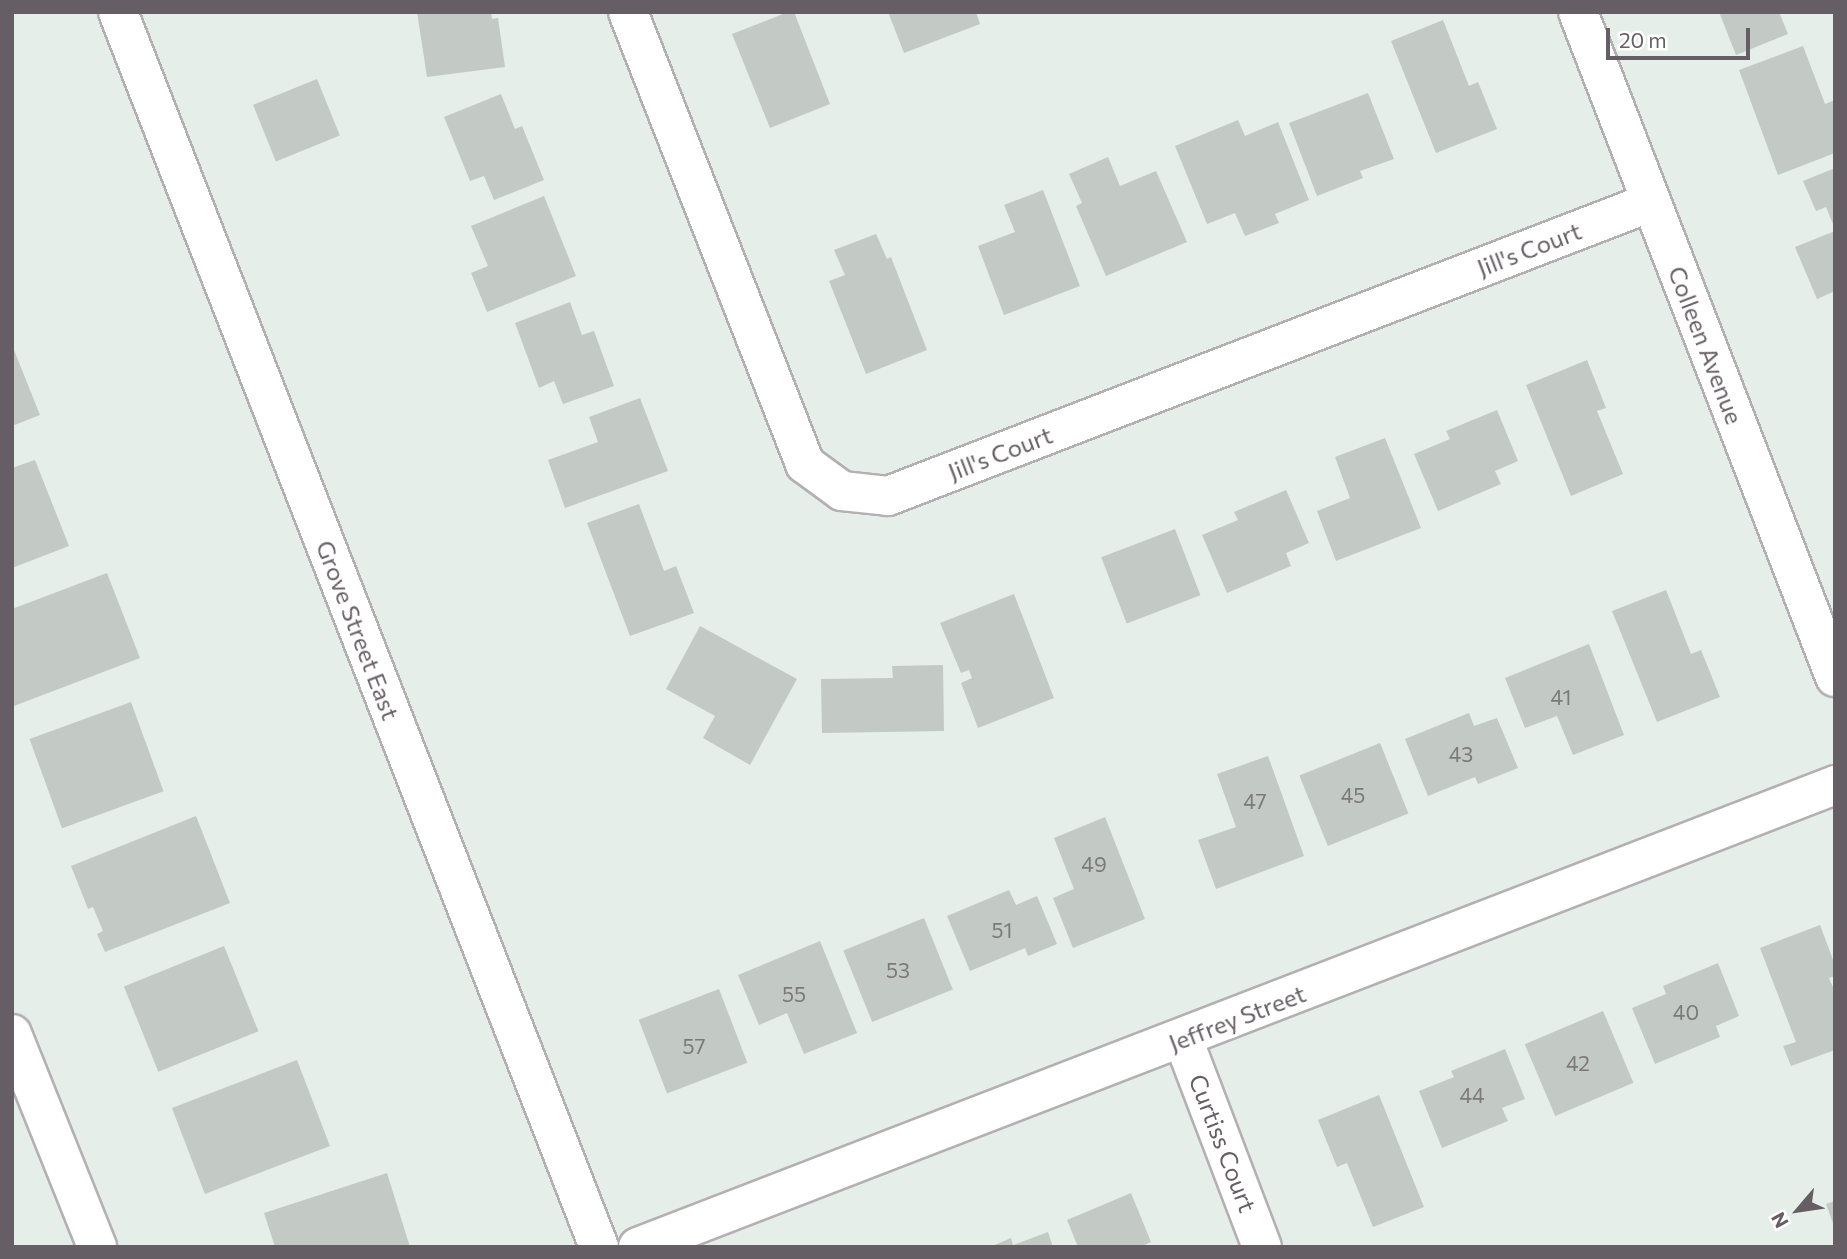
<!DOCTYPE html>
<html>
<head>
<meta charset="utf-8">
<style>
  body { margin:0 }
  #map { position:relative; width:1847px; height:1259px; overflow:hidden; background:#e6eee9; font-family:Commissioner,sans-serif }
  div>[style] { position:absolute }
  .building>* { inset:0; background:#c3cac5; transform-origin:0 0 }
  .roads { filter:drop-shadow(2px 0 #b4afb3) drop-shadow(-2px 0 #b4afb3) drop-shadow(0 2px #b4afb3) drop-shadow(0 -2px #b4afb3) }
  .minor>* { height:38px; margin:-19px; padding:0 19px; transform-origin:19px; border-radius:19px; background:#fff }
  .tertiary>* { height:38px; margin:-19px; padding:0 19px; transform-origin:19px; border-radius:19px; background:#fff }
  span { translate:-50% -50%; white-space:nowrap; text-align:center; line-height:1.15; -webkit-text-stroke:6px #fff; paint-order:stroke }
  .number-label { font-size:21px; color:#7c797c }
  .number-label span { -webkit-text-stroke-width:0 }
  .street-label { font-size:24px; color:#655e64 }
  .frame { position:absolute; inset:0; border:14px solid #655e64; pointer-events:none }
  .north { position:absolute; left:1763px; top:1175px; width:70px; height:70px; -webkit-text-stroke:5px #fff; paint-order:stroke; rotate:241deg; font-size:19px; font-weight:700; line-height:28px; text-align:center; color:#655e64 }
  .north::after { content:''; display:block; margin:auto; width:24px; height:32px; background:#655e64; clip-path:polygon(50% 0,100% 100%,50% 72%,0 100%) }
  .scale { position:absolute; left:1606px; top:28px; width:144px; height:32px; box-sizing:border-box; border:4px solid #655e64; border-top:0; padding-left:9px; font-size:21px; line-height:24px; white-space:nowrap; color:#655e64; -webkit-text-stroke:5px #fff; paint-order:stroke }
</style>
</head>
<body>
<div id="map">
  <div class="building">
    <i style="clip-path:polygon(417px 12px,491px 12px,492px 19px,498px 18px,505px 67px,427px 77px)"></i>
    <i style="clip-path:polygon(788px 12px,794px 12px,830px 104px,770px 128px,732px 34px)"></i>
    <i style="clip-path:polygon(888px 12px,976px 12px,980px 24px,904px 53px)"></i>
    <i style="clip-path:polygon(1719px 12px,1779px 12px,1788px 34px,1736px 55px)"></i>
    <i style="clip-path:polygon(1443px 20px,1469px 86px,1478px 82px,1497px 129px,1436px 153px,1391px 41px)"></i>
    <i style="clip-path:polygon(1803px 46px,1825px 104px,1835px 100px,1835px 153px,1778px 175px,1739px 70px)"></i>
    <i style="left:317px;top:79px;width:61px;height:69px;rotate:68deg"></i>
    <i style="clip-path:polygon(1368px 93px,1394px 159px,1360px 171px,1363px 178px,1317px 196px,1289px 123px)"></i>
    <i style="clip-path:polygon(501px 94px,515px 129px,522px 126px,544px 180px,494px 200px,484px 176px,470px 181px,444px 117px)"></i>
    <i style="clip-path:polygon(1238px 120px,1245px 136px,1278px 122px,1309px 200px,1275px 214px,1279px 223px,1245px 236px,1235px 213px,1207px 224px,1175px 146px)"></i>
    <i style="clip-path:polygon(1108px 157px,1120px 186px,1156px 171px,1187px 242px,1106px 276px,1076px 206px,1082px 203px,1069px 174px)"></i>
    <i style="clip-path:polygon(1835px 168px,1835px 229px,1826px 207px,1816px 211px,1803px 181px)"></i>
    <i style="clip-path:polygon(1043px 190px,1080px 286px,1004px 315px,978px 246px,1015px 232px,1004px 205px)"></i>
    <i style="clip-path:polygon(544px 196px,576px 276px,487px 312px,471px 273px,488px 266px,471px 226px)"></i>
    <i style="clip-path:polygon(1835px 231px,1835px 291px,1817px 299px,1795px 247px)"></i>
    <i style="clip-path:polygon(876px 234px,887px 259px,891px 257px,927px 350px,866px 374px,829px 281px,845px 275px,834px 250px)"></i>
    <i style="clip-path:polygon(570px 302px,582px 335px,594px 331px,614px 386px,563px 404px,554px 381px,539px 388px,515px 323px)"></i>
    <i style="clip-path:polygon(12px 345px,40px 415px,12px 426px)"></i>
    <i style="clip-path:polygon(1587px 360px,1606px 408px,1597px 411px,1623px 474px,1571px 496px,1526px 385px)"></i>
    <i style="clip-path:polygon(640px 398px,668px 471px,565px 508px,548px 460px,598px 442px,589px 417px)"></i>
    <i style="clip-path:polygon(1497px 410px,1518px 461px,1495px 471px,1501px 484px,1438px 511px,1414px 454px,1450px 439px,1446px 431px)"></i>
    <i style="clip-path:polygon(1385px 438px,1421px 528px,1336px 561px,1317px 511px,1350px 498px,1335px 457px)"></i>
    <i style="clip-path:polygon(35px 460px,69px 546px,12px 568px,12px 468px)"></i>
    <i style="clip-path:polygon(1286px 490px,1309px 543px,1286px 553px,1291px 566px,1227px 593px,1202px 535px,1238px 520px,1234px 512px)"></i>
    <i style="clip-path:polygon(639px 504px,664px 571px,676px 566px,694px 613px,630px 636px,587px 523px)"></i>
    <i style="left:1175px;top:529px;width:71px;height:79px;rotate:69deg"></i>
    <i style="clip-path:polygon(107px 573px,140px 658px,14px 706px,12px 609px)"></i>
    <i style="clip-path:polygon(1666px 590px,1691px 654px,1701px 650px,1720px 697px,1657px 722px,1612px 611px)"></i>
    <i style="clip-path:polygon(1014px 594px,1054px 698px,978px 728px,961px 683px,972px 678px,969px 670px,961px 673px,940px 623px)"></i>
    <i style="clip-path:polygon(700px 626px,797px 679px,750px 765px,703px 738px,715px 716px,666px 689px)"></i>
    <i style="clip-path:polygon(1589px 644px,1624px 735px,1573px 755px,1557px 716px,1525px 728px,1505px 678px)"></i>
    <i style="clip-path:polygon(943px 665px,944px 731px,822px 733px,821px 679px,893px 678px,892px 666px)"></i>
    <i style="left:131px;top:702px;width:95px;height:108px;rotate:70deg"></i>
    <i style="clip-path:polygon(1469px 713px,1474px 726px,1497px 718px,1518px 768px,1478px 784px,1475px 777px,1428px 796px,1405px 739px)"></i>
    <i style="left:1380px;top:743px;width:76px;height:87px;rotate:68deg"></i>
    <i style="clip-path:polygon(1268px 756px,1304px 856px,1216px 889px,1198px 840px,1236px 827px,1217px 774px)"></i>
    <i style="clip-path:polygon(196px 816px,230px 903px,105px 952px,97px 934px,103px 931px,93px 907px,88px 909px,71px 866px)"></i>
    <i style="clip-path:polygon(1105px 817px,1145px 919px,1073px 948px,1053px 898px,1074px 889px,1054px 838px)"></i>
    <i style="clip-path:polygon(1009px 890px,1016px 905px,1037px 896px,1057px 944px,1028px 956px,1025px 948px,970px 971px,947px 916px)"></i>
    <i style="left:924px;top:918px;width:77px;height:87px;rotate:68deg"></i>
    <i style="clip-path:polygon(1820px 925px,1835px 965px,1835px 976px,1829px 978px,1835px 992px,1835px 1050px,1791px 1066px,1783px 1046px,1796px 1042px,1760px 948px)"></i>
    <i style="clip-path:polygon(820px 941px,857px 1033px,804px 1054px,787px 1013px,759px 1025px,738px 975px)"></i>
    <i style="left:224px;top:946px;width:92px;height:108px;rotate:68deg"></i>
    <i style="clip-path:polygon(1718px 963px,1739px 1016px,1716px 1026px,1720px 1037px,1655px 1064px,1632px 1008px,1666px 994px,1663px 986px)"></i>
    <i style="left:719px;top:989px;width:79px;height:86px;rotate:69deg"></i>
    <i style="left:1603px;top:1011px;width:78px;height:85px;rotate:67deg"></i>
    <i style="clip-path:polygon(1505px 1049px,1525px 1099px,1502px 1108px,1508px 1121px,1442px 1148px,1419px 1091px,1454px 1077px,1451px 1071px)"></i>
    <i style="left:297px;top:1060px;width:92px;height:134px;rotate:69deg"></i>
    <i style="clip-path:polygon(1379px 1095px,1424px 1207px,1373px 1227px,1347px 1163px,1337px 1167px,1318px 1120px)"></i>
    <i style="clip-path:polygon(387px 1173px,410px 1247px,275px 1247px,264px 1213px)"></i>
    <i style="clip-path:polygon(1131px 1193px,1151px 1242px,1140px 1247px,1078px 1247px,1067px 1220px)"></i>
    <i style="clip-path:polygon(1835px 1201px,1835px 1226px,1834px 1226px,1826px 1204px)"></i>
    <i style="clip-path:polygon(1048px 1232px,1053px 1247px,990px 1247px,1011px 1238px,1013px 1245px)"></i>
  </div>
  <div class="roads">
    <div class="minor">
      <i style="left:628px;top:12px;width:485px;rotate:68.6deg"></i>
      <i style="left:805px;top:464px;width:46px;rotate:36.1deg"></i>
      <i style="left:842px;top:491px;width:46px;rotate:6.2deg"></i>
      <i style="left:888px;top:496px;width:818px;rotate:-21.07deg"></i>
      <i style="left:1578px;top:12px;width:713px;rotate:68.87deg"></i>
      <i style="left:12px;top:1034px;width:229px;rotate:68.2deg"></i>
      <i style="left:1183px;top:1039px;width:222px;rotate:69.2deg"></i>
      <i style="left:638px;top:1247px;width:1283px;rotate:-21.1deg"></i>
    </div>
    <div class="tertiary">
      <i style="left:118px;top:12px;width:1325px;rotate:68.72deg"></i>
    </div>
  </div>
  <div class="number-label">
    <span style="left:1561px;top:697px">41</span>
    <span style="left:1461px;top:754px">43</span>
    <span style="left:1353px;top:795px">45</span>
    <span style="left:1255px;top:801px">47</span>
    <span style="left:1094px;top:864px">49</span>
    <span style="left:1002px;top:930px">51</span>
    <span style="left:898px;top:970px">53</span>
    <span style="left:794px;top:994px">55</span>
    <span style="left:1686px;top:1012px">40</span>
    <span style="left:694px;top:1046px">57</span>
    <span style="left:1578px;top:1063px">42</span>
    <span style="left:1472px;top:1095px">44</span>
  </div>
  <div class="street-label">
    <span style="left:1529px;top:249px;rotate:-21deg">Jill's Court</span>
    <span style="left:1706px;top:345px;rotate:69deg">Colleen Avenue</span>
    <span style="left:1000px;top:453px;rotate:-21deg">Jill's Court</span>
    <span style="left:358px;top:630px;rotate:69deg">Grove Street East</span>
    <span style="left:1237px;top:1018px;rotate:-21deg">Jeffrey Street</span>
    <span style="left:1223px;top:1143px;rotate:69deg">Curtiss Court</span>
  </div>
  <div class="frame"></div>
  <div class="north">N</div>
  <div class="scale">20 m</div>
</div>
</body>
</html>
